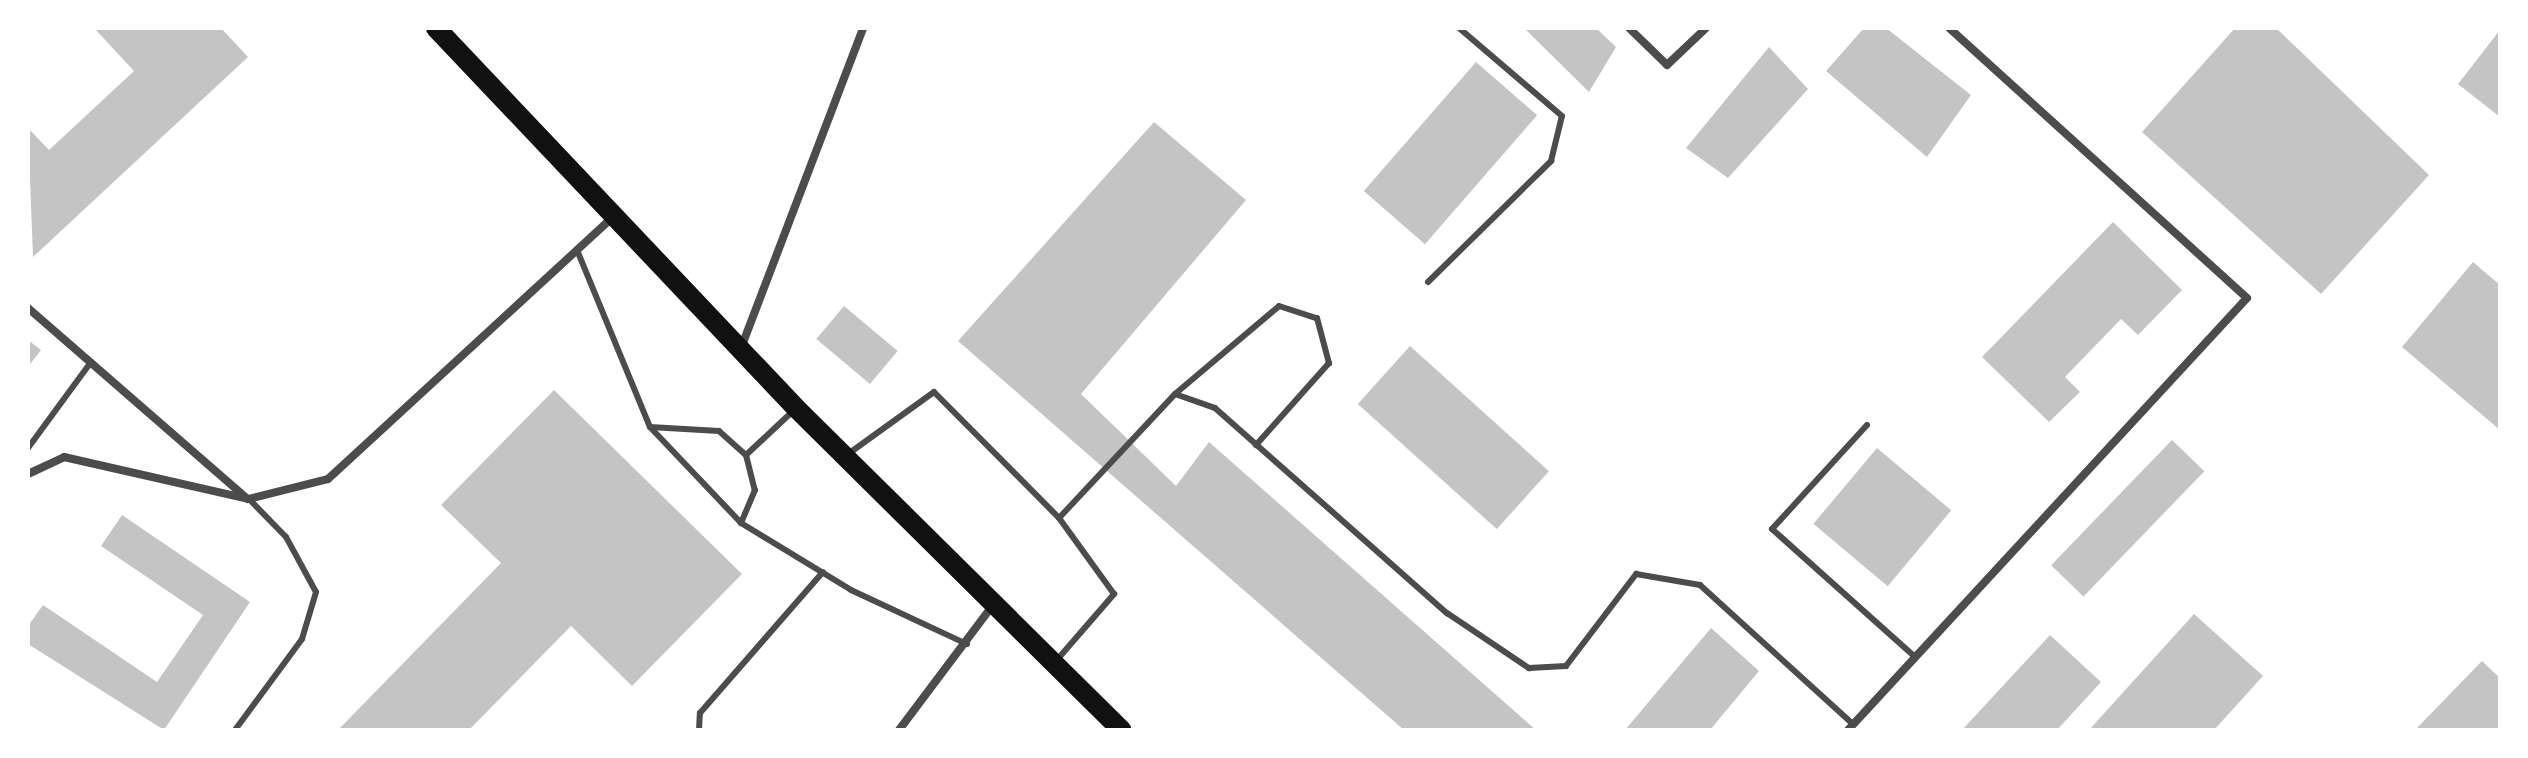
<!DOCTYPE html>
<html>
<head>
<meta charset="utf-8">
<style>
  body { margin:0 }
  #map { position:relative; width:2528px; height:758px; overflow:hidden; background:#fff; font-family:Overpass,sans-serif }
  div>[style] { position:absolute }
  .building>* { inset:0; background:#c4c4c4; transform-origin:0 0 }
  .service>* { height:6px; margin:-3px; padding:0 3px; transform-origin:3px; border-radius:3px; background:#4c4c4c }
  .minor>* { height:8px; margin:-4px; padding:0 4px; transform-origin:4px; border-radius:4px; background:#4c4c4c }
  .primary>* { height:20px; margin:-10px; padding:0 10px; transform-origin:10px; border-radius:10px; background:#111 }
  span { translate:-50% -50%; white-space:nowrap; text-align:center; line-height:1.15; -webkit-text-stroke:7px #fff; paint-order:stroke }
  .frame { position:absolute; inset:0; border:30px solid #fff; pointer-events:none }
</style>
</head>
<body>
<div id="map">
  <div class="building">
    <i style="clip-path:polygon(94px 28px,221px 28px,248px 57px,33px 257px,28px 128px,49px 150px,134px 71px)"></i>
    <i style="clip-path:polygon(1524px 28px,1596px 28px,1616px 47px,1589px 92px)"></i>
    <i style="clip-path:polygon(1864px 28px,1886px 28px,1971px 95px,1927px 157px,1826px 71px)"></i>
    <i style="clip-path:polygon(2235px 28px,2276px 28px,2429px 175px,2321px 294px,2142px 132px)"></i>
    <i style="clip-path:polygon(2500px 30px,2500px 117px,2458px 84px)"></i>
    <i style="clip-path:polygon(1769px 47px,1808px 89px,1728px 178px,1686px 148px)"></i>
    <i style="left:1476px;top:62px;width:81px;height:171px;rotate:41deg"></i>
    <i style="clip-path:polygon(1154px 122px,1246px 200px,1081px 394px,1176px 486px,1209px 442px,1536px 730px,1404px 730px,958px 341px)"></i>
    <i style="clip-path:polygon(2113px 222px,2182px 290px,2138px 335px,2121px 319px,2065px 377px,2080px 392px,2049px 422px,1982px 357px)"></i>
    <i style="clip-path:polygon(2473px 262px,2500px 285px,2500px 430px,2402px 347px)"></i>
    <i style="left:844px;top:306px;width:70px;height:43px;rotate:40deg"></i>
    <i style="clip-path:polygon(28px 340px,41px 350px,28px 367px)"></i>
    <i style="left:1410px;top:346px;width:187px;height:78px;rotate:42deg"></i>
    <i style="clip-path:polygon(554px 390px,742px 574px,632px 686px,571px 626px,469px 730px,338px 730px,501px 563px,441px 505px)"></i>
    <i style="left:2172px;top:440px;width:45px;height:174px;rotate:44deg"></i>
    <i style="left:1877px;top:448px;width:97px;height:99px;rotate:40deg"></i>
    <i style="clip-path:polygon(122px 515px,250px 602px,164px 730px,28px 644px,28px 626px,43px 605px,157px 682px,203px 615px,101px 546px)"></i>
    <i style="clip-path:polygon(2194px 614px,2263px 676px,2214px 730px,2089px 730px)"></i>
    <i style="clip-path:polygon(1711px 628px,1759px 671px,1710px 730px,1625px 730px)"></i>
    <i style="clip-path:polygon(2050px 635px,2101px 682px,2057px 730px,1962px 730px)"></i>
    <i style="clip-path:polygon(2482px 661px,2500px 678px,2500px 730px,2415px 730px)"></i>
  </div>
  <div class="service">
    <i style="left:577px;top:250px;width:191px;rotate:67.6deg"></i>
    <i style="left:650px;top:427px;width:132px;rotate:46.5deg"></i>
    <i style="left:741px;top:523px;width:129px;rotate:31.3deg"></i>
    <i style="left:851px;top:590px;width:128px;rotate:25deg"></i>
    <i style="left:1428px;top:282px;width:173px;rotate:-44.5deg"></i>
    <i style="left:1551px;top:161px;width:46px;rotate:-76.3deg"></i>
    <i style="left:1562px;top:116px;width:135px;rotate:-139.5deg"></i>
    <i style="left:1175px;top:394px;width:136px;rotate:-40.2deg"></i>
    <i style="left:1279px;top:306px;width:40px;rotate:18deg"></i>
    <i style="left:1317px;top:318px;width:47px;rotate:75.1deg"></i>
    <i style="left:1329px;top:363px;width:110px;rotate:131.7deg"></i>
    <i style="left:1867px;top:425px;width:141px;rotate:132.4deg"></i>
    <i style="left:1772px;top:529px;width:192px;rotate:41.8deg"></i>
    <i style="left:650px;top:427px;width:69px;rotate:3.3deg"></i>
    <i style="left:719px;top:431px;width:36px;rotate:42deg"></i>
    <i style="left:746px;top:455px;width:36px;rotate:76deg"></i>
    <i style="left:755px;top:490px;width:36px;rotate:113deg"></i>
    <i style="left:28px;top:448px;width:107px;rotate:-53.8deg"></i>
    <i style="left:848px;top:454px;width:106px;rotate:-35.8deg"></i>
    <i style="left:934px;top:392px;width:177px;rotate:45.2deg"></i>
    <i style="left:1059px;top:518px;width:170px;rotate:-46.9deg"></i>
    <i style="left:1175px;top:394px;width:42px;rotate:19.3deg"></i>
    <i style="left:1215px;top:408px;width:310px;rotate:41.5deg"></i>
    <i style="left:1447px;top:613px;width:99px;rotate:33.9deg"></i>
    <i style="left:1529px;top:668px;width:37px;rotate:-3deg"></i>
    <i style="left:1566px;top:666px;width:116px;rotate:-52.7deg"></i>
    <i style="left:1636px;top:574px;width:65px;rotate:9.8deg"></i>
    <i style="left:1700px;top:585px;width:207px;rotate:42.3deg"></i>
    <i style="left:746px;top:455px;width:64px;rotate:-43.1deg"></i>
    <i style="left:1056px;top:661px;width:89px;rotate:-49.1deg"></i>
    <i style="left:1114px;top:594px;width:94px;rotate:-125.9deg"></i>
    <i style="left:235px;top:730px;width:113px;rotate:-53.6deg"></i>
    <i style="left:302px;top:639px;width:49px;rotate:-73.4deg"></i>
    <i style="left:316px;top:592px;width:63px;rotate:-118.6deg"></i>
    <i style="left:286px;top:537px;width:53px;rotate:-134.2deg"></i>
    <i style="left:699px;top:730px;width:17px;rotate:-87deg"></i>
    <i style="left:700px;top:713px;width:187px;rotate:-48.9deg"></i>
  </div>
  <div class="minor">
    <i style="left:1629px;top:28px;width:53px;rotate:44.2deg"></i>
    <i style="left:1667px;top:65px;width:54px;rotate:-43.5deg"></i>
    <i style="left:28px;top:308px;width:291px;rotate:41deg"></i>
    <i style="left:741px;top:348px;width:342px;rotate:-69.1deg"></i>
    <i style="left:28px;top:474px;width:40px;rotate:-25deg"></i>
    <i style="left:64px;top:457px;width:190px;rotate:12.8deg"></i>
    <i style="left:249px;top:499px;width:81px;rotate:-14.2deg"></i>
    <i style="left:328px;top:479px;width:387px;rotate:-42.6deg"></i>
    <i style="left:899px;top:730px;width:155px;rotate:-53.1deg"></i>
    <i style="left:1848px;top:730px;width:588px;rotate:-47.27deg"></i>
    <i style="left:2247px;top:298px;width:402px;rotate:-137.8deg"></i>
  </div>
  <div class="primary">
    <i style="left:436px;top:28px;width:523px;rotate:46.55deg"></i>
    <i style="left:796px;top:408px;width:458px;rotate:44.7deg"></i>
  </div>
  <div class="frame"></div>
</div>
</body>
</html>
